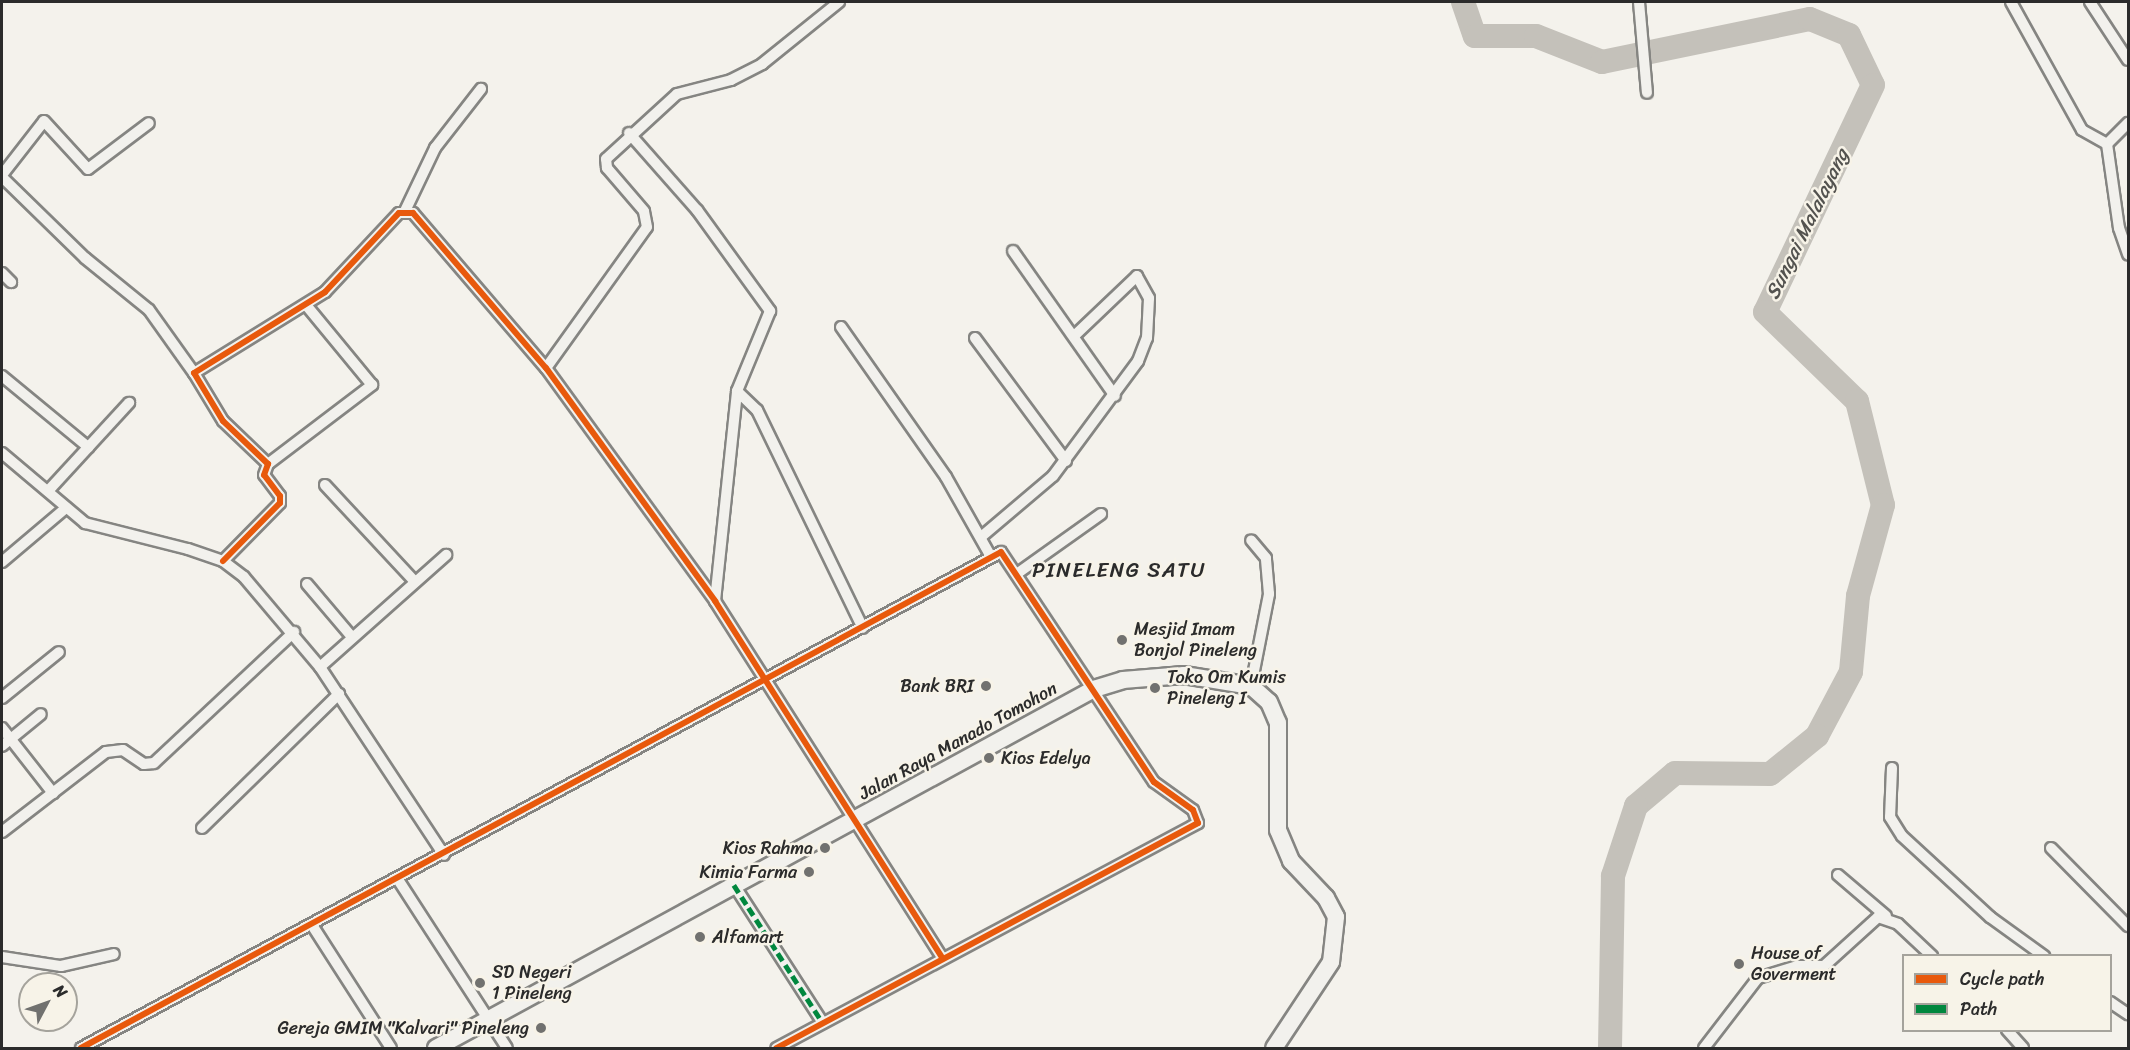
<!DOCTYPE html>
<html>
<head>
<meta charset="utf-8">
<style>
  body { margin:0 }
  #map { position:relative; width:2130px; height:1050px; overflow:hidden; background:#f4f2ec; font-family:Sriracha,sans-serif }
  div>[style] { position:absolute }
  .river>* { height:24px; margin:-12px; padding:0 12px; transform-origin:12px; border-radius:12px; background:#c4c1ba }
  .roads { filter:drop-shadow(2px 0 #858582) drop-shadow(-2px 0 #858582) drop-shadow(0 2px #858582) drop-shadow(0 -2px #858582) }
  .minor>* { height:10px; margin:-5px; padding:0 5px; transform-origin:5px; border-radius:5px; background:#f2f1ed }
  .trunk>* { height:16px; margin:-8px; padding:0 8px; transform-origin:8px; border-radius:8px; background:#f2f1ed }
  .quiet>* { height:4.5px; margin-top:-2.25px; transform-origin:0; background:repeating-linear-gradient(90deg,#00873e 0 9px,transparent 0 13.5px) }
  .cycleway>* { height:6px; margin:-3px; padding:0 3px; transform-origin:3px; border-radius:3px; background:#e8590c }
  .dots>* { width:16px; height:16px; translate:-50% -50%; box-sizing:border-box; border:3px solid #f7f3e8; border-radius:50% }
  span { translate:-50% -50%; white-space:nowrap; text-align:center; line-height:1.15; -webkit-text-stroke:5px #f7f3e8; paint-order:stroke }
  .poi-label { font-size:18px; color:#2b2b2b }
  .left { translate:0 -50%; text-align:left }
  .right { translate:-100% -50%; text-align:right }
  .street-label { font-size:18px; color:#2b2b2b }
  .water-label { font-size:20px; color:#53524f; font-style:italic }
  .quarter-label { font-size:21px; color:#2b2b2b; letter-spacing:1.5px }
  .frame { position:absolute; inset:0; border:3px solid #2b2b2b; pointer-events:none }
  .legend { position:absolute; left:1902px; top:954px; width:210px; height:78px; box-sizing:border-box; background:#f7f3e8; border:2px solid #a5a39c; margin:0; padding:8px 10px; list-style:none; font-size:18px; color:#2b2b2b }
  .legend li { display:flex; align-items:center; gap:12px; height:30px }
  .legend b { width:30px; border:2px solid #a5a39c }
  .north { position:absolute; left:18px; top:972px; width:60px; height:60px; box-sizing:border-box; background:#f7f3e8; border:2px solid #a5a39c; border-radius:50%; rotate:49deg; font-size:16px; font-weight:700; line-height:24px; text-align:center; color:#2b2b2b }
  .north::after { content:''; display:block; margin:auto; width:21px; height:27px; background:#71716f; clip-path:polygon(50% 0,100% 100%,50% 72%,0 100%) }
</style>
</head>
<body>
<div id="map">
  <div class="river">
    <i style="left:1463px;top:2px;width:36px;rotate:71deg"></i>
    <i style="left:1475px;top:36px;width:61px"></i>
    <i style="left:1536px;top:36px;width:71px;rotate:21.5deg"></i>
    <i style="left:1602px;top:62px;width:212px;rotate:-11.7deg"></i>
    <i style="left:1810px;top:19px;width:42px;rotate:22.3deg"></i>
    <i style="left:1849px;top:35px;width:55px;rotate:64.4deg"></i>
    <i style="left:1873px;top:85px;width:251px;rotate:115.4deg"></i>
    <i style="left:1765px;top:312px;width:128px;rotate:44.1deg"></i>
    <i style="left:1857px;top:401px;width:107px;rotate:76deg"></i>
    <i style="left:1883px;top:505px;width:94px;rotate:105.4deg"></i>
    <i style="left:1858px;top:596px;width:76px;rotate:95.3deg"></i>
    <i style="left:1851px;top:672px;width:72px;rotate:118deg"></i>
    <i style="left:1817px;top:736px;width:60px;rotate:141deg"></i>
    <i style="left:1770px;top:774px;width:95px;rotate:-179.4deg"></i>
    <i style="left:1675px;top:773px;width:51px;rotate:139.8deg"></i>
    <i style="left:1636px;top:806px;width:74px;rotate:108.2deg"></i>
    <i style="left:1613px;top:876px;width:172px;rotate:91deg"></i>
  </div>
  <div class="roads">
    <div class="minor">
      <i style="left:1639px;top:2px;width:91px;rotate:85deg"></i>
      <i style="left:2011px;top:2px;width:146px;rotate:61deg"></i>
      <i style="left:2082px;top:130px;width:29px;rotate:29deg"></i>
      <i style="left:2107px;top:144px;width:30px;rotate:-45deg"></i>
      <i style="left:2090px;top:2px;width:69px;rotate:56.8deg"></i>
      <i style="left:629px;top:133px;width:103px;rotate:48.6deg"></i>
      <i style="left:697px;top:210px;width:125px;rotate:54.1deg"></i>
      <i style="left:770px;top:311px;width:87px;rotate:112.4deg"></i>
      <i style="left:2107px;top:144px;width:85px;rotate:81.9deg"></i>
      <i style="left:2119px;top:228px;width:28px;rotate:71deg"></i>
      <i style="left:2px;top:175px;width:68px;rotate:-52.1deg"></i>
      <i style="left:44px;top:121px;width:65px;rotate:47.5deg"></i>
      <i style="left:88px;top:169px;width:76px;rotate:-37deg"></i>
      <i style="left:2px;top:177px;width:116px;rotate:44.3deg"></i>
      <i style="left:85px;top:258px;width:82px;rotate:39.1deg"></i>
      <i style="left:149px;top:310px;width:77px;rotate:54.5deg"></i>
      <i style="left:405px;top:211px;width:70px;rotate:-64.5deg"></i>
      <i style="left:435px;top:148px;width:75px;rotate:-52.1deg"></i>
      <i style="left:1013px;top:251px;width:177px;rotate:54.9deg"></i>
      <i style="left:2px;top:273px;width:13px;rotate:45deg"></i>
      <i style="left:841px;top:327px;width:183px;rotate:55deg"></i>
      <i style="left:946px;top:477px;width:90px;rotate:60.6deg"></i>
      <i style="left:975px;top:338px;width:153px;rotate:53.5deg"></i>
      <i style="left:546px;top:368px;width:173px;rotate:-54.4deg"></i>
      <i style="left:647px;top:227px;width:16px;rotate:-101deg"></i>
      <i style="left:644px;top:211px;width:57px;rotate:-130.7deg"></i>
      <i style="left:607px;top:168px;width:9px;rotate:-96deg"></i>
      <i style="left:606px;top:159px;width:96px;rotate:-42.5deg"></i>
      <i style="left:677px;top:94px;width:56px;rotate:-14.5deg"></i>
      <i style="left:731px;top:80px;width:35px;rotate:-27deg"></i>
      <i style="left:762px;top:64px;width:99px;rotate:-38.8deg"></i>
      <i style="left:2px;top:376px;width:112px;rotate:39.5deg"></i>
      <i style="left:2px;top:453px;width:109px;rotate:40.1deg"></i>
      <i style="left:85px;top:523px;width:106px;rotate:14.2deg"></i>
      <i style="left:188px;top:549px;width:37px;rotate:19deg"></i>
      <i style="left:223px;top:561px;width:26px;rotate:37deg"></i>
      <i style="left:244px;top:577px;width:118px;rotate:49.8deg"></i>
      <i style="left:320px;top:667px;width:225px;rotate:56.6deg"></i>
      <i style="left:268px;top:464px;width:131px;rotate:-37.2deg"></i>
      <i style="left:372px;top:385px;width:104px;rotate:-129.5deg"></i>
      <i style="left:325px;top:485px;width:132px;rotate:47.1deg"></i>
      <i style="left:48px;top:491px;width:120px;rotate:-47.4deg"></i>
      <i style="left:981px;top:537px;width:94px;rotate:-40.3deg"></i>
      <i style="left:1053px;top:476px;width:143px;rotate:-53.5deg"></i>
      <i style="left:1138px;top:361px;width:25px;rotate:-69deg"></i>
      <i style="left:1147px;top:338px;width:40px;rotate:-87.1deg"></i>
      <i style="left:1149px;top:298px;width:25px;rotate:-119deg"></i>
      <i style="left:1137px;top:276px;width:86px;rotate:136.4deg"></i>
      <i style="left:223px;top:561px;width:81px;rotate:-45.5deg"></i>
      <i style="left:280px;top:503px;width:7px;rotate:-90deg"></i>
      <i style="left:280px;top:496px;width:26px;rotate:-127deg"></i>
      <i style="left:264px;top:475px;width:12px;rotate:-70deg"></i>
      <i style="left:268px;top:464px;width:62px;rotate:-136.3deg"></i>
      <i style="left:223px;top:421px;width:56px;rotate:-121.1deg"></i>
      <i style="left:194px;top:373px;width:154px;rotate:-31.7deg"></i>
      <i style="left:325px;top:292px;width:108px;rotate:-46.9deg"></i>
      <i style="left:399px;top:213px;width:14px"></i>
      <i style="left:413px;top:213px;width:204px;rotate:49.4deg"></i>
      <i style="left:546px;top:368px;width:288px;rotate:54deg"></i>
      <i style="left:715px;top:601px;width:421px;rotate:57.5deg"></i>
      <i style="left:2px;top:562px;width:84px;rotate:-40.2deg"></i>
      <i style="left:1018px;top:573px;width:102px;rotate:-35.4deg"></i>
      <i style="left:307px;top:584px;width:70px;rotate:49.7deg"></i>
      <i style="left:715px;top:601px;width:211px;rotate:-84deg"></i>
      <i style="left:737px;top:391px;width:28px;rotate:44deg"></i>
      <i style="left:757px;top:410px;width:242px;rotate:64.1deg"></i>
      <i style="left:320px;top:667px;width:169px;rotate:-41.6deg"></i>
      <i style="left:1251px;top:686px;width:94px;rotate:-78.9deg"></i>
      <i style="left:1269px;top:594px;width:36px;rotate:-95deg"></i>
      <i style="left:1266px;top:558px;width:23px;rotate:-130deg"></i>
      <i style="left:2px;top:698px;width:73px;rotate:-38.9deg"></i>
      <i style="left:2px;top:728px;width:83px;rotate:51.9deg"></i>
      <i style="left:2px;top:746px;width:50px;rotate:-39.4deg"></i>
      <i style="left:1892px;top:768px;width:49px;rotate:92.3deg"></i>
      <i style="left:1890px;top:817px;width:22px;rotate:58deg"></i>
      <i style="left:1902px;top:836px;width:120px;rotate:42.6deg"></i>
      <i style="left:1990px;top:917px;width:67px;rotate:35.8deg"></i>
      <i style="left:202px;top:828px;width:192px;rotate:-44.4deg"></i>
      <i style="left:2px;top:832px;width:131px;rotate:-37.6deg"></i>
      <i style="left:106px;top:752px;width:17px;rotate:-7deg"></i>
      <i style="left:123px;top:750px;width:25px;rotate:34deg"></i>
      <i style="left:144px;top:764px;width:10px;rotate:-6deg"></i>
      <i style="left:154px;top:763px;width:192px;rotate:-43.1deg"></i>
      <i style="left:2051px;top:848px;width:110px;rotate:45.4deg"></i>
      <i style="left:1838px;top:875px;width:63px;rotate:40.5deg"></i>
      <i style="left:397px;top:878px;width:202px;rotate:57.1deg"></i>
      <i style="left:734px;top:885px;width:164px;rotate:57.2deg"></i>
      <i style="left:312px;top:925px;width:146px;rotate:57.3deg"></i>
      <i style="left:2px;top:957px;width:60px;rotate:8.7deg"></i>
      <i style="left:61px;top:966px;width:54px;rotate:-12.8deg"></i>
      <i style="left:2110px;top:1002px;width:22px;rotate:34deg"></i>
      <i style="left:2007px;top:1030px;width:24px;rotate:48deg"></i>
      <i style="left:81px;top:1048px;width:1045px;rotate:-28.33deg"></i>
      <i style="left:1001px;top:552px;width:276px;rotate:56.4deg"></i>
      <i style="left:1154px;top:782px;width:48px;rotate:35.7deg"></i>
      <i style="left:1193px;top:810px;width:14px;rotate:69deg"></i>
      <i style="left:1198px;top:823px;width:478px;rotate:151.9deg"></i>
      <i style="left:1704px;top:1048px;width:88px;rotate:-52.4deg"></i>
      <i style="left:1758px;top:978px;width:41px;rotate:-17.1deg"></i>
      <i style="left:1797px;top:966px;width:27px"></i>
      <i style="left:1824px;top:966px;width:73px;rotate:-42.2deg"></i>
      <i style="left:1878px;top:917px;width:21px;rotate:19deg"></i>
      <i style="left:1898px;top:924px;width:47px;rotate:43.3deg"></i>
    </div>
    <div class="trunk">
      <i style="left:436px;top:1048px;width:750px;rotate:-28.62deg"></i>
      <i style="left:1094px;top:689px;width:30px;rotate:-17deg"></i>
      <i style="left:1123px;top:680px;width:61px;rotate:-4.7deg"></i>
      <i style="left:1184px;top:675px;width:68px;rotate:9.3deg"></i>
      <i style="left:1251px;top:686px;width:24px;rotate:42deg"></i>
      <i style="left:1269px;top:702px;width:23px;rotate:67deg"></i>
      <i style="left:1278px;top:723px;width:107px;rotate:90deg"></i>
      <i style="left:1278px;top:830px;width:34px;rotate:67deg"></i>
      <i style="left:1291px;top:861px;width:51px;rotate:46.6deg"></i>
      <i style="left:1326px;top:898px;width:21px;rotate:62deg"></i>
      <i style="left:1336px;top:917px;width:45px;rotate:96.3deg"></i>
      <i style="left:1331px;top:962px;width:103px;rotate:123.5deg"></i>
    </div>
  </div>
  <div class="quiet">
    <i style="left:734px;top:885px;width:164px;rotate:57.2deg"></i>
  </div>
  <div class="cycleway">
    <i style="left:223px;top:561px;width:81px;rotate:-45.5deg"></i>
    <i style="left:280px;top:503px;width:7px;rotate:-90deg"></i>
    <i style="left:280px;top:496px;width:26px;rotate:-127deg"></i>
    <i style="left:264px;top:475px;width:12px;rotate:-70deg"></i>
    <i style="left:268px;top:464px;width:62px;rotate:-136.3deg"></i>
    <i style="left:223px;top:421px;width:56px;rotate:-121.1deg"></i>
    <i style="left:194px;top:373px;width:154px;rotate:-31.7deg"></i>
    <i style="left:325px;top:292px;width:108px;rotate:-46.9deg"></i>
    <i style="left:399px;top:213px;width:14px"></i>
    <i style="left:413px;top:213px;width:204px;rotate:49.4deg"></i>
    <i style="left:546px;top:368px;width:288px;rotate:54deg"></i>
    <i style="left:715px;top:601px;width:421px;rotate:57.5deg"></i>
    <i style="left:81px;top:1048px;width:1045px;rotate:-28.33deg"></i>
    <i style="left:1001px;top:552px;width:276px;rotate:56.4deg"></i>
    <i style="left:1154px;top:782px;width:48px;rotate:35.7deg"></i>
    <i style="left:1193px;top:810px;width:14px;rotate:69deg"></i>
    <i style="left:1198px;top:823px;width:478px;rotate:151.9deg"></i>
  </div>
  <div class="dots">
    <i style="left:1122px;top:640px;background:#71716f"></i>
    <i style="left:986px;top:686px;background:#71716f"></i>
    <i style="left:1155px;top:688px;background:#71716f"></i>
    <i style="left:989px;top:758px;background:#71716f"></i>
    <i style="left:825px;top:848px;background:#71716f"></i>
    <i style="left:809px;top:872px;background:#71716f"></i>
    <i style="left:700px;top:937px;background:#71716f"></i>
    <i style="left:1739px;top:964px;background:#71716f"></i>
    <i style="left:480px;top:983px;background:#71716f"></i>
    <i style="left:541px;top:1028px;background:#71716f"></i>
  </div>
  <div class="poi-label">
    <span class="left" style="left:1134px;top:640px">Mesjid Imam<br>Bonjol Pineleng</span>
    <span class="left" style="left:1167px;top:688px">Toko Om Kumis<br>Pineleng I</span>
    <span class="right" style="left:974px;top:686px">Bank BRI</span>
    <span class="left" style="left:1001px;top:758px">Kios Edelya</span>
    <span class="right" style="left:813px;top:848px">Kios Rahma</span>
    <span class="right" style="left:797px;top:872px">Kimia Farma</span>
    <span class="left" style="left:712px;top:937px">Alfamart</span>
    <span class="left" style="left:1751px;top:964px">House of<br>Goverment</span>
    <span class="left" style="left:492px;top:983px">SD Negeri<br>1 Pineleng</span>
    <span class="right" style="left:529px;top:1028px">Gereja GMIM "Kalvari" Pineleng</span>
  </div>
  <div class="street-label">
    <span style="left:958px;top:741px;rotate:-29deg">Jalan Raya Manado Tomohon</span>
  </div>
  <div class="water-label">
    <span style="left:1807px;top:224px;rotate:-64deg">Sungai Malalayang</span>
  </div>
  <div class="quarter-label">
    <span style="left:1119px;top:570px">PINELENG SATU</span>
  </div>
  <div class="frame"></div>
  <ul class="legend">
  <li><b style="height:8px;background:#e8590c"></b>Cycle path</li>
  <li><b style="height:8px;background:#00873e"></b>Path</li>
  </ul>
  <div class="north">N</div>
</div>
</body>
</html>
